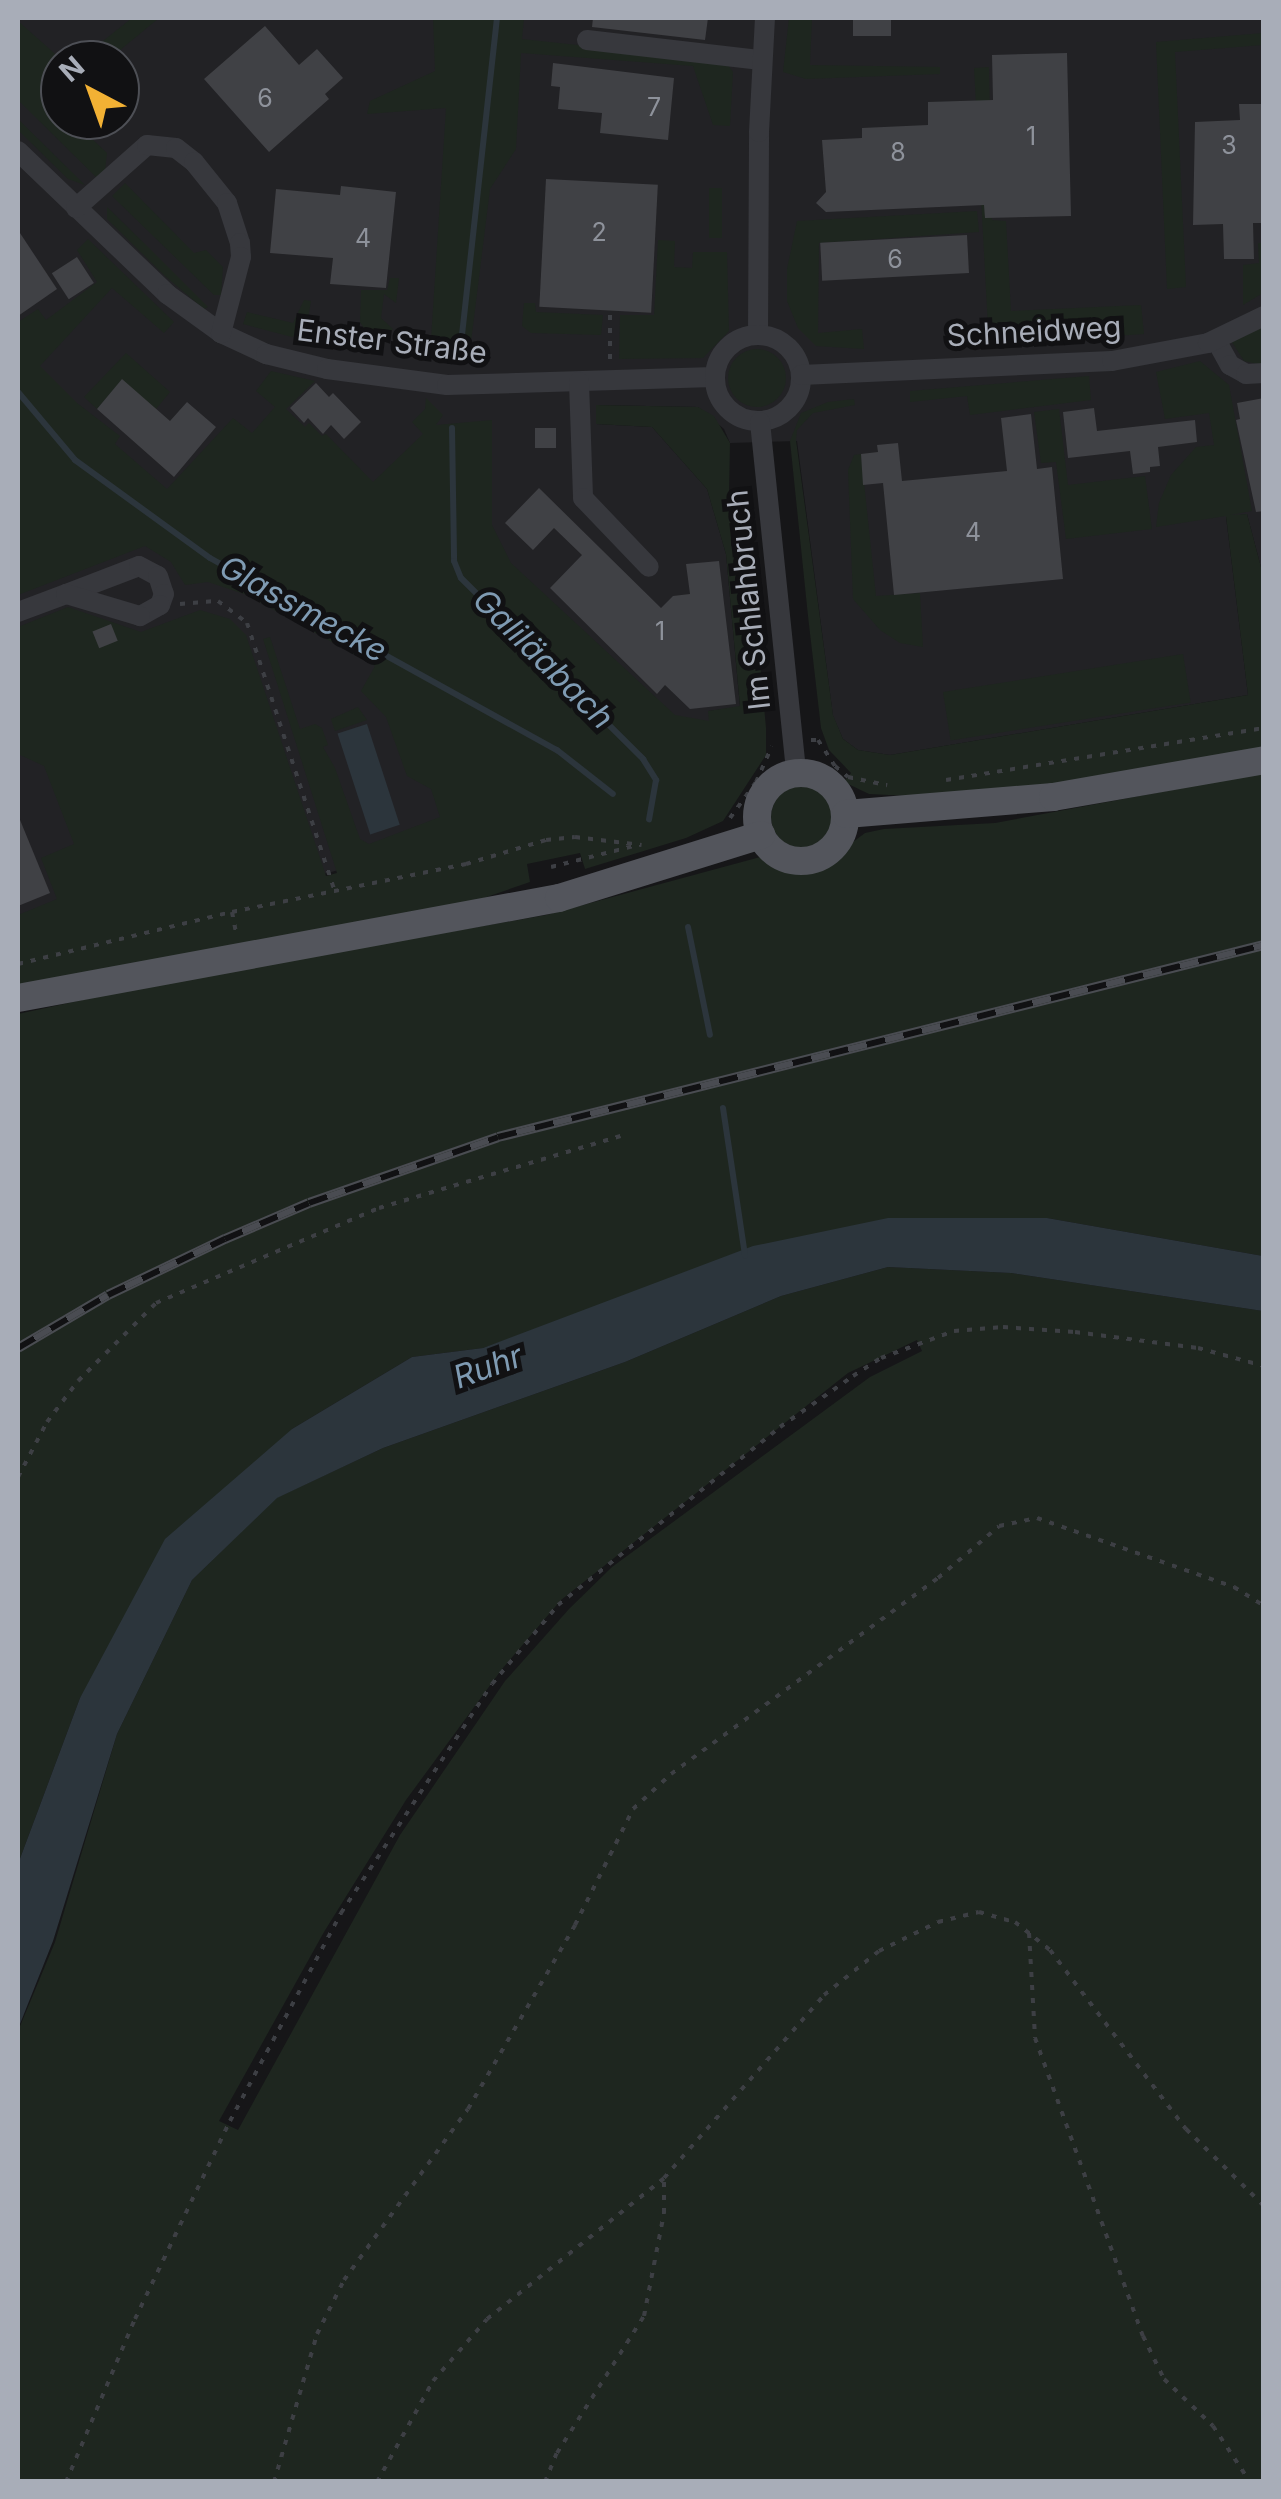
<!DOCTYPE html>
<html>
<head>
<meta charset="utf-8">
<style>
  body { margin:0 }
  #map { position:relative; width:1281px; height:2499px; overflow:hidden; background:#161618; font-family:Inter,sans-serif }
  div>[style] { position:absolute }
  .built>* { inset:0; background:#222225 }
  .green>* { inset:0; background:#1e261f; transform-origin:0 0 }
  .round { border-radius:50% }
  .water>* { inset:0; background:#2c353c; transform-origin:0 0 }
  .stream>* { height:6px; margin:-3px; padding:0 3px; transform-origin:3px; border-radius:3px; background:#2c353c }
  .building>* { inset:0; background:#404145; transform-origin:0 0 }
  .path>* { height:4px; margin-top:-2px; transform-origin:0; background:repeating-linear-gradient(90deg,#3d3f44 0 5px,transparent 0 13px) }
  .minor>* { height:20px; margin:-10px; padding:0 10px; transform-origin:10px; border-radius:10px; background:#37383d }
  .minor>.ring { margin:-10px; padding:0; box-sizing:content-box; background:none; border:20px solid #37383d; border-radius:50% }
  .major>* { height:28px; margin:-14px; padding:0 14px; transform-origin:14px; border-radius:14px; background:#53555c }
  .major>.ring { margin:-14px; padding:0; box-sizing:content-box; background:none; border:28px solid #53555c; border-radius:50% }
  .rail>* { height:10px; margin-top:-5px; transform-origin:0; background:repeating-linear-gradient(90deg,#111113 0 19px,#4a4c52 0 38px); box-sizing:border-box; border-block:2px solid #4a4c52 }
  span { translate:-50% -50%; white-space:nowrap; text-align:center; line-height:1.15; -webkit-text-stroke:10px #111113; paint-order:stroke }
  .number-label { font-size:25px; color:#8e929b }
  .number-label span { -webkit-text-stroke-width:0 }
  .street-label { font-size:30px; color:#a8adb8 }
  .water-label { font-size:32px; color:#7f9bb3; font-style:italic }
  .frame { position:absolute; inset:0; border:20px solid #a8adb8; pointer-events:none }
  .north { position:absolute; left:40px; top:40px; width:100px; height:100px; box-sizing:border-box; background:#111113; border:2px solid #4d4f55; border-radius:50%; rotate:319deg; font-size:28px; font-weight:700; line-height:40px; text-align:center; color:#a8adb8 }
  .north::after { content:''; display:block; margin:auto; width:35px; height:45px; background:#f2b134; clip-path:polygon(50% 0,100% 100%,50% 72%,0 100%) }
</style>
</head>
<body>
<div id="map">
  <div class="built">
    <i style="clip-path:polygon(evenodd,18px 18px,1263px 18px,1263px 575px,1247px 514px,1226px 517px,1248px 695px,890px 755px,858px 750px,843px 739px,833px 716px,797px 441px,730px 443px,724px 429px,698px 407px,597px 405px,596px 424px,652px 427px,707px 489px,726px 554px,740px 707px,709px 711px,716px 771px,18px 954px,18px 18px,60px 60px,120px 60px,120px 120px,60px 120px,60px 60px)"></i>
  </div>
  <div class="green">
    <i style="clip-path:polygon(132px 18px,159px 18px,108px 60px,79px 60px)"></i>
    <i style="clip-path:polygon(433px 18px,524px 18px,522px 39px,725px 61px,733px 72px,730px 126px,713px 125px,693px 66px,521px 53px,516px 149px,490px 189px,469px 358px,430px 355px,446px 108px,367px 114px,370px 101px,435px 71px)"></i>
    <i style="clip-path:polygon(789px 18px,812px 18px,810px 65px,940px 67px,940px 74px,806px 79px,783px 72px)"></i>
    <i style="clip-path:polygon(18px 21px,62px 60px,60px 99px,54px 105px,60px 109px,60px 120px,72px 120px,107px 153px,105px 170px,97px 178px,18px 100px)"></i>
    <i style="clip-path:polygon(1263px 33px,1263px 45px,1175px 52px,1186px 287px,1167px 289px,1156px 42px)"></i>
    <i style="clip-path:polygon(989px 67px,992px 220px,1006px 221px,1011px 311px,1141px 305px,1144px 334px,989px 345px,974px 68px)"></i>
    <i style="clip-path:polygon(18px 119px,19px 120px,85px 185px,68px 179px,18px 130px)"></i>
    <i style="clip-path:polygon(125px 183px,194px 253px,206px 250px,223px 267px,221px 295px,214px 295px,112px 196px)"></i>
    <i style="left:709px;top:188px;width:13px;height:50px"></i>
    <i style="clip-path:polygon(107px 207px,145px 244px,208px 307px,204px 309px,165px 276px,107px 219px)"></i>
    <i style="clip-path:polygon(977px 211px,979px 232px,819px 243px,818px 333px,862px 329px,864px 349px,816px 346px,798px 328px,787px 301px,787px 269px,797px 221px)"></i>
    <i style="clip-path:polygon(88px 239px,174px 322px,164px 333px,112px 288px,40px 366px,77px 403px,120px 436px,115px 444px,167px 489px,233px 418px,252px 433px,275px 407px,256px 391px,271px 371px,315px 381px,286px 409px,305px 427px,309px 423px,322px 436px,326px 434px,373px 482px,423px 434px,412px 422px,425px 409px,426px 398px,443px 415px,436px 425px,492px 420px,492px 525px,511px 563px,675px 715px,709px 721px,708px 711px,740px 706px,726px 554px,707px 489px,652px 427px,596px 424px,596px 405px,698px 407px,714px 416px,730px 443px,729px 496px,737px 548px,755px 608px,766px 728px,766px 755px,723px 821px,686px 838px,585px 869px,580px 853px,527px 864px,530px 882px,472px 902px,18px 988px,18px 915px,57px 899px,41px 858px,74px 844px,44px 766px,18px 754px,18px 627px,68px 607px,141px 632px,200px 610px,230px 619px,246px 635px,326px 876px,337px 873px,263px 639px,270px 637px,300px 729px,315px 724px,322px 728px,328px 745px,323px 747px,335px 768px,360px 839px,369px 844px,440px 817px,431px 789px,407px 776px,386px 717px,361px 691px,375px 666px,247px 595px,208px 582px,185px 585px,171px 562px,145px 546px,18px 595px,18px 322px,38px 309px,46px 320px,97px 282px,77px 250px)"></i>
    <i style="clip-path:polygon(658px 240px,675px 241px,674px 267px,692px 268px,693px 252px,727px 252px,729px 331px,703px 358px,619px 359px,620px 315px,654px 315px)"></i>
    <i style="clip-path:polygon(1258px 243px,1263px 243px,1263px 293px,1243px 305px,1243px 265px,1259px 263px)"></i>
    <i style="clip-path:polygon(390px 278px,399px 278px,396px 303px,384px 294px,381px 318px,393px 329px,384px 337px,368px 334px,360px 322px,361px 290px,387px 290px)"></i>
    <i style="clip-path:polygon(304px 300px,311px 301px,307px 324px,292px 337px,243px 324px,247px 312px,293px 323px)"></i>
    <i style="clip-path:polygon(524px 303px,535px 303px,536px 312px,603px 315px,601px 335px,531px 333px,522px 326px)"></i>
    <i style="clip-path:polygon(1263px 327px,1263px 365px,1244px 361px,1232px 342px)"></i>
    <i class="round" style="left:728px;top:349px;width:58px;height:58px"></i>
    <i style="clip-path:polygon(126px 353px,170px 392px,156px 409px,122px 380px,97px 409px,84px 397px)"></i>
    <i style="clip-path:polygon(1200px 361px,1229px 385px,1252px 511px,1230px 515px,1247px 514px,1263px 575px,1263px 749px,1041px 788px,909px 796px,869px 794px,844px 782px,851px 773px,829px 750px,821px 728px,808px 616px,790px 441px,801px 413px,828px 402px,854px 399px,855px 405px,813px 413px,797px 430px,796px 440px,833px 715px,843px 739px,858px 750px,890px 755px,1248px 695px,1226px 516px,1156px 527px,1159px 503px,1171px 475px,1196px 447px,1214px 445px,1209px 413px,1165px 419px,1156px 372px)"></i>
    <i style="clip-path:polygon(1089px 376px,1091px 400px,970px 415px,967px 396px,910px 402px,910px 391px)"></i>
    <i style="clip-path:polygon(1059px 409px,1068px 485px,1145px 476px,1152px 529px,1066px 539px,1056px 462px,1041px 463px,1034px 412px)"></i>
    <i style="clip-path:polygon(861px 454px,876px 596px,920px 593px,923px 647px,900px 643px,880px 630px,853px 599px,848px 470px,854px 455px)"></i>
    <i style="left:1183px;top:654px;width:49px;height:243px;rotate:81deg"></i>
    <i style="clip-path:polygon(358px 707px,367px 720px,335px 731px,331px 719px)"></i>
    <i style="clip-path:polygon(1263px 773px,1263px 1256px,1047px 1218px,590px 1310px,483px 1348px,412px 1357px,292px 1429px,80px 1698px,18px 1864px,18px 1014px,179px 979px,546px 915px,764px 856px,810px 874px,865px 833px,884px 829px,995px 823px)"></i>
    <i class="round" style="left:771px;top:786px;width:62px;height:62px"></i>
    <i style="clip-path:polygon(evenodd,888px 1267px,1011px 1273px,1263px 1311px,1263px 2481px,18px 2482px,18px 2031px,55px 1942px,117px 1734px,192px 1580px,276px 1498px,383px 1448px,625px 1362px,781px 1296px,888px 1267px,917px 1340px,922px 1351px,870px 1377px,612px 1567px,569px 1609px,505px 1681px,400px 1835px,238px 2130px,219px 2121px,324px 1932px,406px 1800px,502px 1669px,561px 1600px,848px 1373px,917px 1340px)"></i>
  </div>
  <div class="water">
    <i style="left:367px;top:724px;width:106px;height:31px;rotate:72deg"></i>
    <i style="clip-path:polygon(888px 1218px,1047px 1218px,1263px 1256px,1263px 1311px,1011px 1273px,888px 1267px,781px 1296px,625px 1362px,383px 1448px,277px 1498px,192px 1580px,117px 1734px,53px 1941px,18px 2029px,18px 1864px,80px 1698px,165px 1539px,292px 1429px,412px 1357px,483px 1348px,753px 1246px)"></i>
  </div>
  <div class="stream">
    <i style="left:460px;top:353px;width:337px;rotate:-83.7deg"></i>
    <i style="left:18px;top:392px;width:89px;rotate:50deg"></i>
    <i style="left:75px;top:460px;width:167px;rotate:36deg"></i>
    <i style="left:210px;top:558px;width:397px;rotate:29deg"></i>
    <i style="left:557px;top:750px;width:71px;rotate:38.2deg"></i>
    <i style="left:452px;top:428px;width:133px;rotate:89.1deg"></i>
    <i style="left:454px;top:561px;width:18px;rotate:68deg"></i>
    <i style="left:461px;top:578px;width:257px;rotate:44.8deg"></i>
    <i style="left:643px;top:759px;width:25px;rotate:58deg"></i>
    <i style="left:656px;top:780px;width:40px;rotate:100deg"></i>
    <i style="left:688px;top:927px;width:110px;rotate:78.5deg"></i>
    <i style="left:723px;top:1108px;width:149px;rotate:81.5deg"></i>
  </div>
  <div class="building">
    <i style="clip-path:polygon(593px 18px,708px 18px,705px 40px,592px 27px)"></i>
    <i style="left:853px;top:18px;width:38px;height:18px"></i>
    <i style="clip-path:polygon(265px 26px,299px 65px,317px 49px,343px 78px,325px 94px,329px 99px,269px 152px,204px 79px)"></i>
    <i style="clip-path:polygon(1067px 53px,1071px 216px,985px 218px,984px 205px,826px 212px,816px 203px,826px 192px,822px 140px,862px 138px,862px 128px,928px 125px,928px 102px,993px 100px,992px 55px)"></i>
    <i style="clip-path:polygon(553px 63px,674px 78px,668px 140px,600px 133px,602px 113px,558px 109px,560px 87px,551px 86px)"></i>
    <i style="clip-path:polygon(1239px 104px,1264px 104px,1264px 223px,1253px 223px,1254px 259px,1224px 259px,1223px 224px,1193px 225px,1195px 122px,1240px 120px)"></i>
    <i style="left:546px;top:179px;width:112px;height:128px;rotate:3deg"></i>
    <i style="clip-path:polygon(341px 186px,396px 192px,386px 288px,330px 284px,333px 258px,270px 253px,276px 189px,340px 195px)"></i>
    <i style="clip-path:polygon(18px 230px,57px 289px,18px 316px)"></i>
    <i style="left:967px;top:235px;width:38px;height:147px;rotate:87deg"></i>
    <i style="left:77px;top:257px;width:31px;height:30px;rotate:57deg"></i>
    <i style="clip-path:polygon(122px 379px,170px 421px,187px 402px,216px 427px,174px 477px,97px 409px)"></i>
    <i style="clip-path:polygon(316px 383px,329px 397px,333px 393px,361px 422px,344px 439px,331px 425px,323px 434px,308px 418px,304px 423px,290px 408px)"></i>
    <i style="clip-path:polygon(1264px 398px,1264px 511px,1256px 512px,1236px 420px,1240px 419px,1237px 403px)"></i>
    <i style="clip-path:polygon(1094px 408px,1097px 431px,1195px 420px,1197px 442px,1158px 447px,1160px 466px,1150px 467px,1150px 472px,1133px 474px,1130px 451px,1068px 458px,1063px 412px)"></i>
    <i style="clip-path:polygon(1031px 414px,1037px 469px,1052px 467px,1063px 579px,894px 595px,883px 483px,863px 485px,861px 454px,878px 452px,877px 445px,898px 443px,902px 481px,1007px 471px,1001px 418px)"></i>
    <i style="left:535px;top:428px;width:21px;height:20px"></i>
    <i style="clip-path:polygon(539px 488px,661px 608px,673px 596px,690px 594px,686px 564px,719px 561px,736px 704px,690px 709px,665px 685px,657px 694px,550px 588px,582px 555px,554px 528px,533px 550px,505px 523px)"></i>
    <i style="left:111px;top:624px;width:18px;height:20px;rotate:68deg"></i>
    <i style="clip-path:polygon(18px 815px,50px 893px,18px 906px)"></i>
  </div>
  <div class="path">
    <i style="left:610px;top:315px;width:45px;rotate:90deg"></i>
    <i style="left:180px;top:604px;width:38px;rotate:-5deg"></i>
    <i style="left:218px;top:601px;width:36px;rotate:37deg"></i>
    <i style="left:247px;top:623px;width:283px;rotate:71.9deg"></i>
    <i style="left:811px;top:740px;width:7px"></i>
    <i style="left:818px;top:740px;width:31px;rotate:57deg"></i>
    <i style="left:835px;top:766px;width:17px;rotate:40deg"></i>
    <i style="left:848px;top:777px;width:40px;rotate:12deg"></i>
    <i style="left:946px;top:780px;width:322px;rotate:-9.3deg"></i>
    <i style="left:730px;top:818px;width:44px;rotate:-54.2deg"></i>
    <i style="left:756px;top:782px;width:39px;rotate:-66deg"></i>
    <i style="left:551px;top:867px;width:86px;rotate:-14.2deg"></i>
    <i style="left:232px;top:912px;width:20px;rotate:79deg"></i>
    <i style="left:18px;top:964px;width:220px;rotate:-13.7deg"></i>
    <i style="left:232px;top:912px;width:239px;rotate:-11.6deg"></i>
    <i style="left:466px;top:864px;width:84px;rotate:-16.7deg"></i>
    <i style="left:546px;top:840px;width:29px;rotate:-6deg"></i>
    <i style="left:575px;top:837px;width:67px;rotate:6.8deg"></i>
    <i style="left:18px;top:1477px;width:62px;rotate:-62.2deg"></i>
    <i style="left:47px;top:1422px;width:51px;rotate:-52.9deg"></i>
    <i style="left:78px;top:1381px;width:110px;rotate:-45deg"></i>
    <i style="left:156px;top:1303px;width:242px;rotate:-23.1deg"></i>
    <i style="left:379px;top:1208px;width:252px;rotate:-16.6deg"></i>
    <i style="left:1029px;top:1933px;width:105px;rotate:86.7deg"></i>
    <i style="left:1035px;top:2038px;width:317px;rotate:70.1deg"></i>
    <i style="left:1143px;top:2336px;width:48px;rotate:64deg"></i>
    <i style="left:1164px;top:2379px;width:68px;rotate:43.8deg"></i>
    <i style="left:1213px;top:2426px;width:67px;rotate:56.5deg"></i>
    <i style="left:66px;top:2482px;width:177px;rotate:-67.1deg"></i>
    <i style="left:135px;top:2319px;width:220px;rotate:-64.4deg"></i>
    <i style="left:230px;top:2121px;width:236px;rotate:-61.9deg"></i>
    <i style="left:341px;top:1913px;width:274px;rotate:-56.6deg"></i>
    <i style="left:492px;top:1684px;width:103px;rotate:-50.1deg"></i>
    <i style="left:558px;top:1605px;width:285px;rotate:-38.7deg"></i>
    <i style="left:780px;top:1427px;width:89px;rotate:-34.9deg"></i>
    <i style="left:853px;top:1376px;width:33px;rotate:-33deg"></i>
    <i style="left:881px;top:1358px;width:78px;rotate:-20.3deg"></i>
    <i style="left:954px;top:1331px;width:49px;rotate:-4.7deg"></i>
    <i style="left:1003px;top:1327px;width:72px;rotate:4deg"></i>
    <i style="left:1075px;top:1332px;width:124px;rotate:7.4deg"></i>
    <i style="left:1198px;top:1348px;width:68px;rotate:15.3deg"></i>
    <i style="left:274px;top:2482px;width:154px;rotate:-73.8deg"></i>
    <i style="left:317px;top:2334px;width:60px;rotate:-63.4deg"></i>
    <i style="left:344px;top:2280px;width:211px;rotate:-54.1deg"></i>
    <i style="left:468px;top:2109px;width:213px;rotate:-59.8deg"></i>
    <i style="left:575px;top:1925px;width:130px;rotate:-63.4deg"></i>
    <i style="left:633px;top:1809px;width:52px;rotate:-42.6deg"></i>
    <i style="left:671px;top:1774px;width:331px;rotate:-36.3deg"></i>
    <i style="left:938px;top:1578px;width:80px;rotate:-40.4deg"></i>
    <i style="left:999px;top:1526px;width:39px;rotate:-12deg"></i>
    <i style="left:1037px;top:1518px;width:209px;rotate:19.3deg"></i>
    <i style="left:1234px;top:1587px;width:36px;rotate:32deg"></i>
    <i style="left:377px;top:2482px;width:115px;rotate:-61deg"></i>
    <i style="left:433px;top:2381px;width:82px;rotate:-48.9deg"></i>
    <i style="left:487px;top:2319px;width:226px;rotate:-38.5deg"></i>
    <i style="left:545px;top:2482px;width:31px;rotate:-68deg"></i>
    <i style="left:557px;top:2453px;width:162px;rotate:-57.6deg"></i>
    <i style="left:644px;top:2316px;width:105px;rotate:-79deg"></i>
    <i style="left:664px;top:2213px;width:35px;rotate:-90deg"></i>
    <i style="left:664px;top:2178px;width:243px;rotate:-48.8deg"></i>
    <i style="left:824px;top:1995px;width:70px;rotate:-38.7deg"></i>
    <i style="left:879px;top:1951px;width:66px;rotate:-26.2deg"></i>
    <i style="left:938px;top:1922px;width:42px;rotate:-13.7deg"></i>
    <i style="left:979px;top:1912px;width:37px;rotate:16deg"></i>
    <i style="left:1015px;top:1922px;width:45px;rotate:38.7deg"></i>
    <i style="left:1050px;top:1950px;width:225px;rotate:52.8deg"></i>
    <i style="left:1186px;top:2129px;width:110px;rotate:44.6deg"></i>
  </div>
  <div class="minor">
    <i style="left:587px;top:40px;width:175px;rotate:6.6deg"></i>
    <i style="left:18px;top:151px;width:207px;rotate:43.8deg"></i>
    <i style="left:167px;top:294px;width:67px;rotate:35.8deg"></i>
    <i style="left:221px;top:333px;width:50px;rotate:25deg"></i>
    <i style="left:266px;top:354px;width:63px;rotate:13.8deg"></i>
    <i style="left:327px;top:369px;width:121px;rotate:7.6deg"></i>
    <i style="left:447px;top:385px;width:267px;rotate:-1.7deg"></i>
    <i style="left:76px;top:208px;width:95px;rotate:-41.6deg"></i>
    <i style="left:147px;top:145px;width:29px;rotate:6deg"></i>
    <i style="left:176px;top:148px;width:23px;rotate:38deg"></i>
    <i style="left:194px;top:162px;width:53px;rotate:51.2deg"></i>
    <i style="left:227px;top:203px;width:42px;rotate:72deg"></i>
    <i style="left:240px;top:243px;width:14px;rotate:86deg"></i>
    <i style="left:241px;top:257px;width:79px;rotate:104.7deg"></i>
    <i style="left:758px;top:334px;width:202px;rotate:-89.7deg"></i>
    <i style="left:759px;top:132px;width:114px;rotate:-87deg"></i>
    <i class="ring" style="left:715px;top:335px;width:66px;height:66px"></i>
    <i style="left:1216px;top:340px;width:29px;rotate:61deg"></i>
    <i style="left:1230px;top:365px;width:18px;rotate:29deg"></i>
    <i style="left:1246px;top:374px;width:18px;rotate:-3deg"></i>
    <i style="left:801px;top:375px;width:311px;rotate:-2.6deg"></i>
    <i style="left:1112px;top:361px;width:98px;rotate:-10.6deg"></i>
    <i style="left:1208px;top:343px;width:62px;rotate:-25.7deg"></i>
    <i style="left:579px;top:382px;width:116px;rotate:88deg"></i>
    <i style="left:583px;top:498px;width:95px;rotate:46.3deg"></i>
    <i style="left:760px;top:422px;width:353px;rotate:84.1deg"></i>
    <i style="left:18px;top:612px;width:51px;rotate:-20.6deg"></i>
    <i style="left:66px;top:594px;width:78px;rotate:-21deg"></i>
    <i style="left:139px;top:566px;width:21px;rotate:28deg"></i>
    <i style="left:158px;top:576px;width:19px;rotate:72deg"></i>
    <i style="left:164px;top:594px;width:12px;rotate:110deg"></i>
    <i style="left:160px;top:605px;width:23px;rotate:151deg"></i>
    <i style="left:140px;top:616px;width:77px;rotate:-163.4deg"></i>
  </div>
  <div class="major">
    <i class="ring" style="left:757px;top:773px;width:60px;height:60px"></i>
    <i style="left:846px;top:814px;width:208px;rotate:-4.7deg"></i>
    <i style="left:1053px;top:797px;width:214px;rotate:-9.9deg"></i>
    <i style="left:18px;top:998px;width:550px;rotate:-10.47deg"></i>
    <i style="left:559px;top:898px;width:212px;rotate:-17.3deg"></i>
  </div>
  <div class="rail">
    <i style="left:18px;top:1348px;width:104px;rotate:-30.5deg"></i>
    <i style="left:108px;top:1295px;width:130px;rotate:-25.6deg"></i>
    <i style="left:225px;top:1239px;width:91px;rotate:-23.2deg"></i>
    <i style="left:309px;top:1203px;width:200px;rotate:-19.2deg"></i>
    <i style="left:498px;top:1137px;width:790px;rotate:-14.07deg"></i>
  </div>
  <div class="number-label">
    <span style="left:265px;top:98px">6</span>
    <span style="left:654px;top:107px">7</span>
    <span style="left:1031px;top:136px">1</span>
    <span style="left:1229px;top:145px">3</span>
    <span style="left:898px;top:152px">8</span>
    <span style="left:599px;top:232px">2</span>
    <span style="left:363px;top:238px">4</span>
    <span style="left:895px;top:259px">6</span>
    <span style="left:973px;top:532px">4</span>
    <span style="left:660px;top:631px">1</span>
  </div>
  <div class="street-label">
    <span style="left:1034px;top:331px;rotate:-3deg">Schneidweg</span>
    <span style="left:392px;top:341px;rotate:7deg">Enster Straße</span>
    <span style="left:748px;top:600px;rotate:-96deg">Im Schlahbruch</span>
  </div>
  <div class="water-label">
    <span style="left:303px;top:609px;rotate:29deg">Glassmecke</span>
    <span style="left:543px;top:659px;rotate:45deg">Galiläabach</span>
    <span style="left:488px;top:1367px;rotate:-20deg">Ruhr</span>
  </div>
  <div class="frame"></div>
  <div class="north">N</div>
</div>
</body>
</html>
